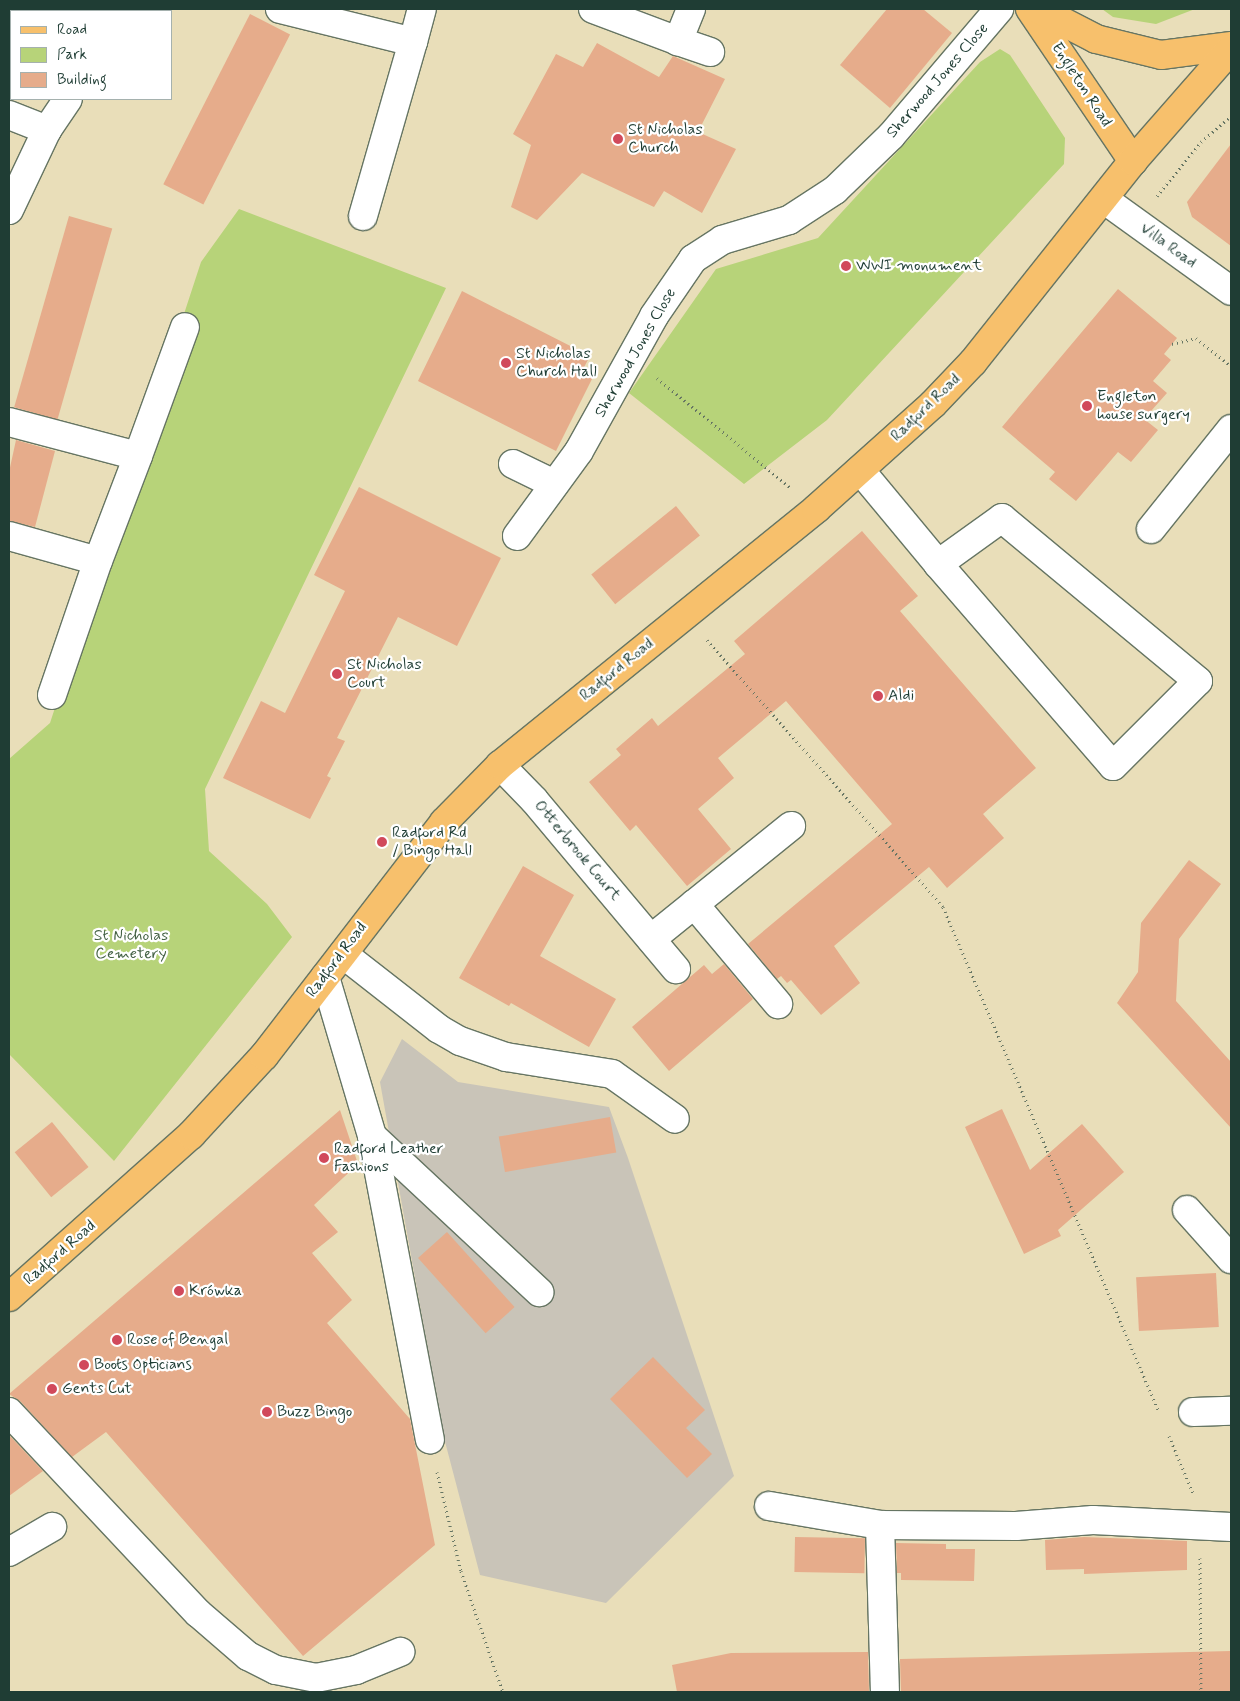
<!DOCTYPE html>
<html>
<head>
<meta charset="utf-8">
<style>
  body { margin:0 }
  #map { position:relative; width:1240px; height:1701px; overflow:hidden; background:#e9deb9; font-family:Mynerve,sans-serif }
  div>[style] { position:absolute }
  .industrial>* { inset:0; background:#c9c4b8 }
  .green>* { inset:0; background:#b7d379 }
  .building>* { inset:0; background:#e6ac8b; transform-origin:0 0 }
  .path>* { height:3px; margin-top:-1.5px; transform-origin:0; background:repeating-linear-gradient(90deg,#667563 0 1px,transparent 0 5px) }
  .roads { filter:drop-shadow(1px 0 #667563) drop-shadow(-1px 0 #667563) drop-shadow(0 1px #667563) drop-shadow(0 -1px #667563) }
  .minor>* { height:28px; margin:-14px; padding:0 14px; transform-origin:14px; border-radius:14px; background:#fff }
  .major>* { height:28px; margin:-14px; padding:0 14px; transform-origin:14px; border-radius:14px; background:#f7c06c }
  .dots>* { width:14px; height:14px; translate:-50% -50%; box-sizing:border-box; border:2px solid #fff; border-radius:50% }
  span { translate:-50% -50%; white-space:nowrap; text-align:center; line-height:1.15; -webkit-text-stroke:4.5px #fff; paint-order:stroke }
  .street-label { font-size:16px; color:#1f3d34 }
  .poi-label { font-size:16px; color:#1f3d34 }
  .left { translate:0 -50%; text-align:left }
  .park-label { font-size:16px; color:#456245 }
  .frame { position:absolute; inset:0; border:10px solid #1f3d34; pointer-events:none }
  .legend { position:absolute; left:10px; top:10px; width:162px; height:90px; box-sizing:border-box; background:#fff; border:1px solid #a5b1ae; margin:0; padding:6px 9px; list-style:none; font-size:15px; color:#1f3d34 }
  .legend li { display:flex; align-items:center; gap:10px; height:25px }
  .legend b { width:25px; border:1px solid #a5b1ae }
</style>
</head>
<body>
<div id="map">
  <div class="industrial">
    <i style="clip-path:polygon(402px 1039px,458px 1082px,609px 1107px,628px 1158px,734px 1476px,606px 1603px,480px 1575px,443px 1434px,380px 1082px)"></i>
  </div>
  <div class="green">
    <i style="clip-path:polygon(1102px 9px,1195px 9px,1156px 24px,1113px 17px)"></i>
    <i style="clip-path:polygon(1000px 49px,1010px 55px,1065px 138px,1064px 164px,827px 420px,744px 484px,629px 393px,716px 269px,818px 238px,980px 62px)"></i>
    <i style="clip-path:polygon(239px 209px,446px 288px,205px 789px,209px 851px,267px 904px,292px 937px,114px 1161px,9px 1054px,9px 759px,50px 723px,201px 262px)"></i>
  </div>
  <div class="building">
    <i style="clip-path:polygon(887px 9px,923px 9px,952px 33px,890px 108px,840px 65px)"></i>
    <i style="left:250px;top:14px;width:45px;height:191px;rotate:27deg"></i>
    <i style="clip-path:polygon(597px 43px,659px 77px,673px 56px,725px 79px,698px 132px,736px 149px,702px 213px,664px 191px,654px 207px,582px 173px,537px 220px,511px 207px,531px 145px,513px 134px,556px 54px,583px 67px)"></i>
    <i style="clip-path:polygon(1231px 144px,1231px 246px,1192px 217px,1187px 202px)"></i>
    <i style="left:69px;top:216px;width:45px;height:199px;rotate:16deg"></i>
    <i style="clip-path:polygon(1118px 289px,1177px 338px,1164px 354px,1171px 360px,1153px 381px,1167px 393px,1144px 419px,1158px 430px,1131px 462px,1118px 452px,1076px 501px,1049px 479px,1055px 472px,1002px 427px)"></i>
    <i style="clip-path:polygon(462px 291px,590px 356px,582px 371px,593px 377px,556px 451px,418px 381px)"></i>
    <i style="clip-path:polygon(16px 440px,55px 451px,35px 527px,9px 521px,9px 472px)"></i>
    <i style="clip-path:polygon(359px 487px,501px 558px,457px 646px,398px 617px,337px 738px,345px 741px,327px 776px,331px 778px,310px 819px,223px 778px,261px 701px,285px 713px,345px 591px,314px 575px)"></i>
    <i style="left:676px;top:506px;width:38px;height:109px;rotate:51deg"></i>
    <i style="clip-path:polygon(862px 531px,918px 596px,900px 611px,1036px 768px,983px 814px,1004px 838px,947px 888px,929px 867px,834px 946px,860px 983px,821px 1015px,791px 980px,787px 983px,781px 976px,777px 979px,748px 944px,892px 824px,786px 701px,718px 758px,734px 778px,698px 809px,731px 849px,687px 886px,636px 825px,630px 831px,589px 782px,621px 755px,616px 749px,652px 718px,658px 726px,745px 654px,734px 641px)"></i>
    <i style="clip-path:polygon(1189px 860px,1221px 884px,1179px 939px,1176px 1001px,1231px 1062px,1231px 1128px,1117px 1003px,1138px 972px,1141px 923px)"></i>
    <i style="clip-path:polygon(523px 866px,574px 895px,540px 956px,616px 999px,589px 1047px,511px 1003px,509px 1006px,459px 978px)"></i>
    <i style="clip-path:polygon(724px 964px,753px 999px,669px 1071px,632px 1027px,704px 965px,712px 974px)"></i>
    <i style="clip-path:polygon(1002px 1109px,1030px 1170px,1082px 1124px,1124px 1172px,1058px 1230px,1061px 1236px,1024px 1254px,965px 1127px)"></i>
    <i style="clip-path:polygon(340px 1110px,358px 1164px,314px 1205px,338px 1232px,312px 1253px,352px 1300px,327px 1323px,410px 1419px,435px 1545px,303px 1656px,106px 1432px,72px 1457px,20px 1401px,9px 1394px)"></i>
    <i style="left:610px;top:1117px;width:36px;height:113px;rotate:80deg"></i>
    <i style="left:52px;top:1122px;width:58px;height:48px;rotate:51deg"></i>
    <i style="left:447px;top:1232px;width:101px;height:39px;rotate:48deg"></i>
    <i style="left:1216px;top:1273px;width:54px;height:80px;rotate:87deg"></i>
    <i style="clip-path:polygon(653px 1357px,705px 1410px,686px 1428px,712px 1454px,687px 1478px,610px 1399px)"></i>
    <i style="clip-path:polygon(9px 1435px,43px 1471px,9px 1496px)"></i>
    <i style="left:795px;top:1537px;width:70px;height:35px;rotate:1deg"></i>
    <i style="clip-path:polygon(1084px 1537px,1187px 1541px,1187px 1570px,1084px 1574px,1084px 1569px,1046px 1570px,1045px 1540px)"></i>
    <i style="clip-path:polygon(896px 1543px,946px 1544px,946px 1549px,975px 1549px,974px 1581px,901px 1580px,901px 1573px,897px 1573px)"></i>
    <i style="clip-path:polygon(1231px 1651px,1231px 1692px,901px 1692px,900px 1659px)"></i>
    <i style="clip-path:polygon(868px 1652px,869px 1692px,677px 1692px,672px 1665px,731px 1653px)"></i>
  </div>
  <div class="path">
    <i style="left:1157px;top:196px;width:70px;rotate:-50.8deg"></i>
    <i style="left:1201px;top:142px;width:40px;rotate:-41deg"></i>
    <i style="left:1172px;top:344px;width:25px;rotate:-14deg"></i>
    <i style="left:1196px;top:338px;width:45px;rotate:38.7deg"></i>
    <i style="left:657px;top:378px;width:173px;rotate:39.4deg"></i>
    <i style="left:707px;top:640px;width:356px;rotate:48.5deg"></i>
    <i style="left:943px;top:907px;width:549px;rotate:66.84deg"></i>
    <i style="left:1169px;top:1436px;width:62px;rotate:67.2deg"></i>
    <i style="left:437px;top:1472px;width:102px;rotate:76.4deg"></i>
    <i style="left:461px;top:1571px;width:128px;rotate:70.9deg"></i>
    <i style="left:1200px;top:1558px;width:134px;rotate:89.6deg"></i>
  </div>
  <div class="roads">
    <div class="minor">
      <i style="left:280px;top:9px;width:137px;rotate:13.9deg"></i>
      <i style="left:413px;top:42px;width:34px;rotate:-75deg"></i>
      <i style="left:593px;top:9px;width:91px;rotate:20.6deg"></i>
      <i style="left:691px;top:9px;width:35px;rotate:112deg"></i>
      <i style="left:678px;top:41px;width:34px;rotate:19deg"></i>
      <i style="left:125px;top:11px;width:3px;rotate:-45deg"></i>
      <i style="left:9px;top:115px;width:41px;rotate:21.5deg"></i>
      <i style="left:1105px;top:200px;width:155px;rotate:35.8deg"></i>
      <i style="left:9px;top:210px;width:89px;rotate:-64.6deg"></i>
      <i style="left:47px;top:130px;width:37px;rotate:-56deg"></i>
      <i style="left:363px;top:216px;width:181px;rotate:-74deg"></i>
      <i style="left:9px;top:422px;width:133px;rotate:14.8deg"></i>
      <i style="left:138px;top:456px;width:137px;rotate:-70deg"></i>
      <i style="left:513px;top:464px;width:46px;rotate:26deg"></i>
      <i style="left:860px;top:470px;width:122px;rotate:50.3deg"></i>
      <i style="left:938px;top:564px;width:267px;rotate:49.1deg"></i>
      <i style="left:1113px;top:766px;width:120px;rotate:-45deg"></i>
      <i style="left:1198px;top:681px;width:255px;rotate:-140.3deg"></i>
      <i style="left:1002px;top:518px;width:79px;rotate:144.3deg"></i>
      <i style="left:1151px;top:529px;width:128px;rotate:-51.3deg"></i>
      <i style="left:9px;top:536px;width:92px;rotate:15.7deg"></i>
      <i style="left:98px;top:561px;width:112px;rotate:-69.1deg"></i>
      <i style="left:517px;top:536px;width:105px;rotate:-53.9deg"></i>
      <i style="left:579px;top:451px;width:154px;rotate:-60.9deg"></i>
      <i style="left:654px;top:316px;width:69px;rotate:-55.6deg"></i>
      <i style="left:693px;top:259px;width:35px;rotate:-33deg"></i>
      <i style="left:722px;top:240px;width:70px;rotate:-16.6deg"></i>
      <i style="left:789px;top:220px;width:55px;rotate:-33.1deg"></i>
      <i style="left:835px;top:190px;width:78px;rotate:-44deg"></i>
      <i style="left:891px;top:136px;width:167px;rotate:-49.6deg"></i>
      <i style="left:52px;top:695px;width:142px;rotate:-71.1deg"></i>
      <i style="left:500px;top:765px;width:49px;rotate:45.8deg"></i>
      <i style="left:534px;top:800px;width:221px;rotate:50deg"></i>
      <i style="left:694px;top:904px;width:131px;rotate:50deg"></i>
      <i style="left:651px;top:939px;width:180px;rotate:-38.9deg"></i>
      <i style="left:343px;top:954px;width:122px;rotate:38deg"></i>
      <i style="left:439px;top:1029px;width:24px;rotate:30deg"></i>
      <i style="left:460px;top:1041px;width:49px;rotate:19.2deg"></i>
      <i style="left:506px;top:1057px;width:107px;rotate:9.1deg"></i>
      <i style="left:612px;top:1074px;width:77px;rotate:35.5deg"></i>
      <i style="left:325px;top:977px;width:166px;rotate:73.5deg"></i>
      <i style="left:372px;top:1136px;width:309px;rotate:79.2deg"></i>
      <i style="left:372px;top:1136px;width:229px;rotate:43deg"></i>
      <i style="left:1187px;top:1210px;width:66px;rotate:48.1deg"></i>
      <i style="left:9px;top:1412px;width:276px;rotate:46.8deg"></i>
      <i style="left:198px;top:1613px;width:66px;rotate:40.7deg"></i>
      <i style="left:248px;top:1656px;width:31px;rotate:27deg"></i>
      <i style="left:276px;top:1670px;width:41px;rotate:11.3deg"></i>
      <i style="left:316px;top:1678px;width:41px;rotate:-11.3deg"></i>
      <i style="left:356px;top:1670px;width:48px;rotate:-22.2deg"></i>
      <i style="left:1193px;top:1412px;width:38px;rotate:-2deg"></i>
      <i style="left:769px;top:1506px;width:113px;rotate:9.7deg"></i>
      <i style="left:880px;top:1525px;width:167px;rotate:88.3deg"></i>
      <i style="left:880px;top:1525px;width:136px;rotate:0.4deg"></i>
      <i style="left:1016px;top:1526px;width:77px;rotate:-4.5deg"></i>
      <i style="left:1093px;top:1520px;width:138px;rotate:2.9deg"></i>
      <i style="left:9px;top:1552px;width:50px;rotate:-30.2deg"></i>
    </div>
    <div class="major">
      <i style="left:1030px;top:9px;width:184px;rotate:55.9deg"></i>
      <i style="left:1038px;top:9px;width:65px;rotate:27.3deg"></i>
      <i style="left:1096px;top:39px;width:67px;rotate:13.8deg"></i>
      <i style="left:1161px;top:55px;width:71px;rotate:-7.3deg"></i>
      <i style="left:9px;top:1297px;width:244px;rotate:-41.7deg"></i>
      <i style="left:191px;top:1135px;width:108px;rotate:-47.3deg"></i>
      <i style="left:264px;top:1056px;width:295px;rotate:-52.4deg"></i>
      <i style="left:444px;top:822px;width:80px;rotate:-45.5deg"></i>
      <i style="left:500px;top:765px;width:407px;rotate:-39deg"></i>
      <i style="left:816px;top:509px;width:157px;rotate:-41.9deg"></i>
      <i style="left:933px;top:404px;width:58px;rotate:-46.4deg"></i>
      <i style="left:973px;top:362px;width:257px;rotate:-51.5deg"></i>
      <i style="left:1133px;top:161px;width:149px;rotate:-48.8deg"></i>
    </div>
  </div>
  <div class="dots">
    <i style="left:618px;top:139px;background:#d1495b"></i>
    <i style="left:846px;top:266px;background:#d1495b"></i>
    <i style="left:506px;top:363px;background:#d1495b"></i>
    <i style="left:1087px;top:406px;background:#d1495b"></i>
    <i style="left:337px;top:674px;background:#d1495b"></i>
    <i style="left:878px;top:696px;background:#d1495b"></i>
    <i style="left:382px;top:842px;background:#d1495b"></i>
    <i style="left:324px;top:1158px;background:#d1495b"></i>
    <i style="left:179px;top:1291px;background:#d1495b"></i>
    <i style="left:117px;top:1340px;background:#d1495b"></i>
    <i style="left:84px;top:1365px;background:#d1495b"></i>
    <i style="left:52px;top:1389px;background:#d1495b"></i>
    <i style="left:267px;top:1412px;background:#d1495b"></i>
  </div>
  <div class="street-label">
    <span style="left:938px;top:81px;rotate:-49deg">Sherwood Jones Close</span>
    <span style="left:1081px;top:85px;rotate:57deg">Engleton Road</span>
    <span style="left:1168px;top:246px;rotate:36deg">Villa Road</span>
    <span style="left:636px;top:353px;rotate:-60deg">Sherwood Jones Close</span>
    <span style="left:926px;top:408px;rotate:-44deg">Radford Road</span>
    <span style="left:617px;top:670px;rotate:-39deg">Radford Road</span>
    <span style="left:577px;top:851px;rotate:50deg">Otterbrook Court</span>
    <span style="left:337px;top:960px;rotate:-53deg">Radford Road</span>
    <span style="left:60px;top:1253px;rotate:-41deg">Radford Road</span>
  </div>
  <div class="poi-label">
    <span class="left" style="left:628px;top:139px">St Nicholas<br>Church</span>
    <span class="left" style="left:856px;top:266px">WWI monument</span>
    <span class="left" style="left:516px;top:363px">St Nicholas<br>Church Hall</span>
    <span class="left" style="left:1097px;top:406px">Engleton<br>house surgery</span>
    <span class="left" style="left:347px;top:674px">St Nicholas<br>Court</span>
    <span class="left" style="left:888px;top:696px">Aldi</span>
    <span class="left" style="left:392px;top:842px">Radford Rd<br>/ Bingo Hall</span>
    <span class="left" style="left:334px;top:1158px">Radford Leather<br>Fashions</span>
    <span class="left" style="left:189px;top:1291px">Krówka</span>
    <span class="left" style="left:127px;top:1340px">Rose of Bengal</span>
    <span class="left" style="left:94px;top:1365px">Boots Opticians</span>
    <span class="left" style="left:62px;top:1389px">Gents Cut</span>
    <span class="left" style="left:277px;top:1412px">Buzz Bingo</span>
  </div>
  <div class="park-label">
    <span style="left:131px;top:945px">St Nicholas<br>Cemetery</span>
  </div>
  <div class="frame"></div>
  <ul class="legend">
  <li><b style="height:6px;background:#f7c06c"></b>Road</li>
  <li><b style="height:14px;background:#b7d379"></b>Park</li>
  <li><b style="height:14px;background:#e6ac8b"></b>Building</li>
  </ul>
</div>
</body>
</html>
